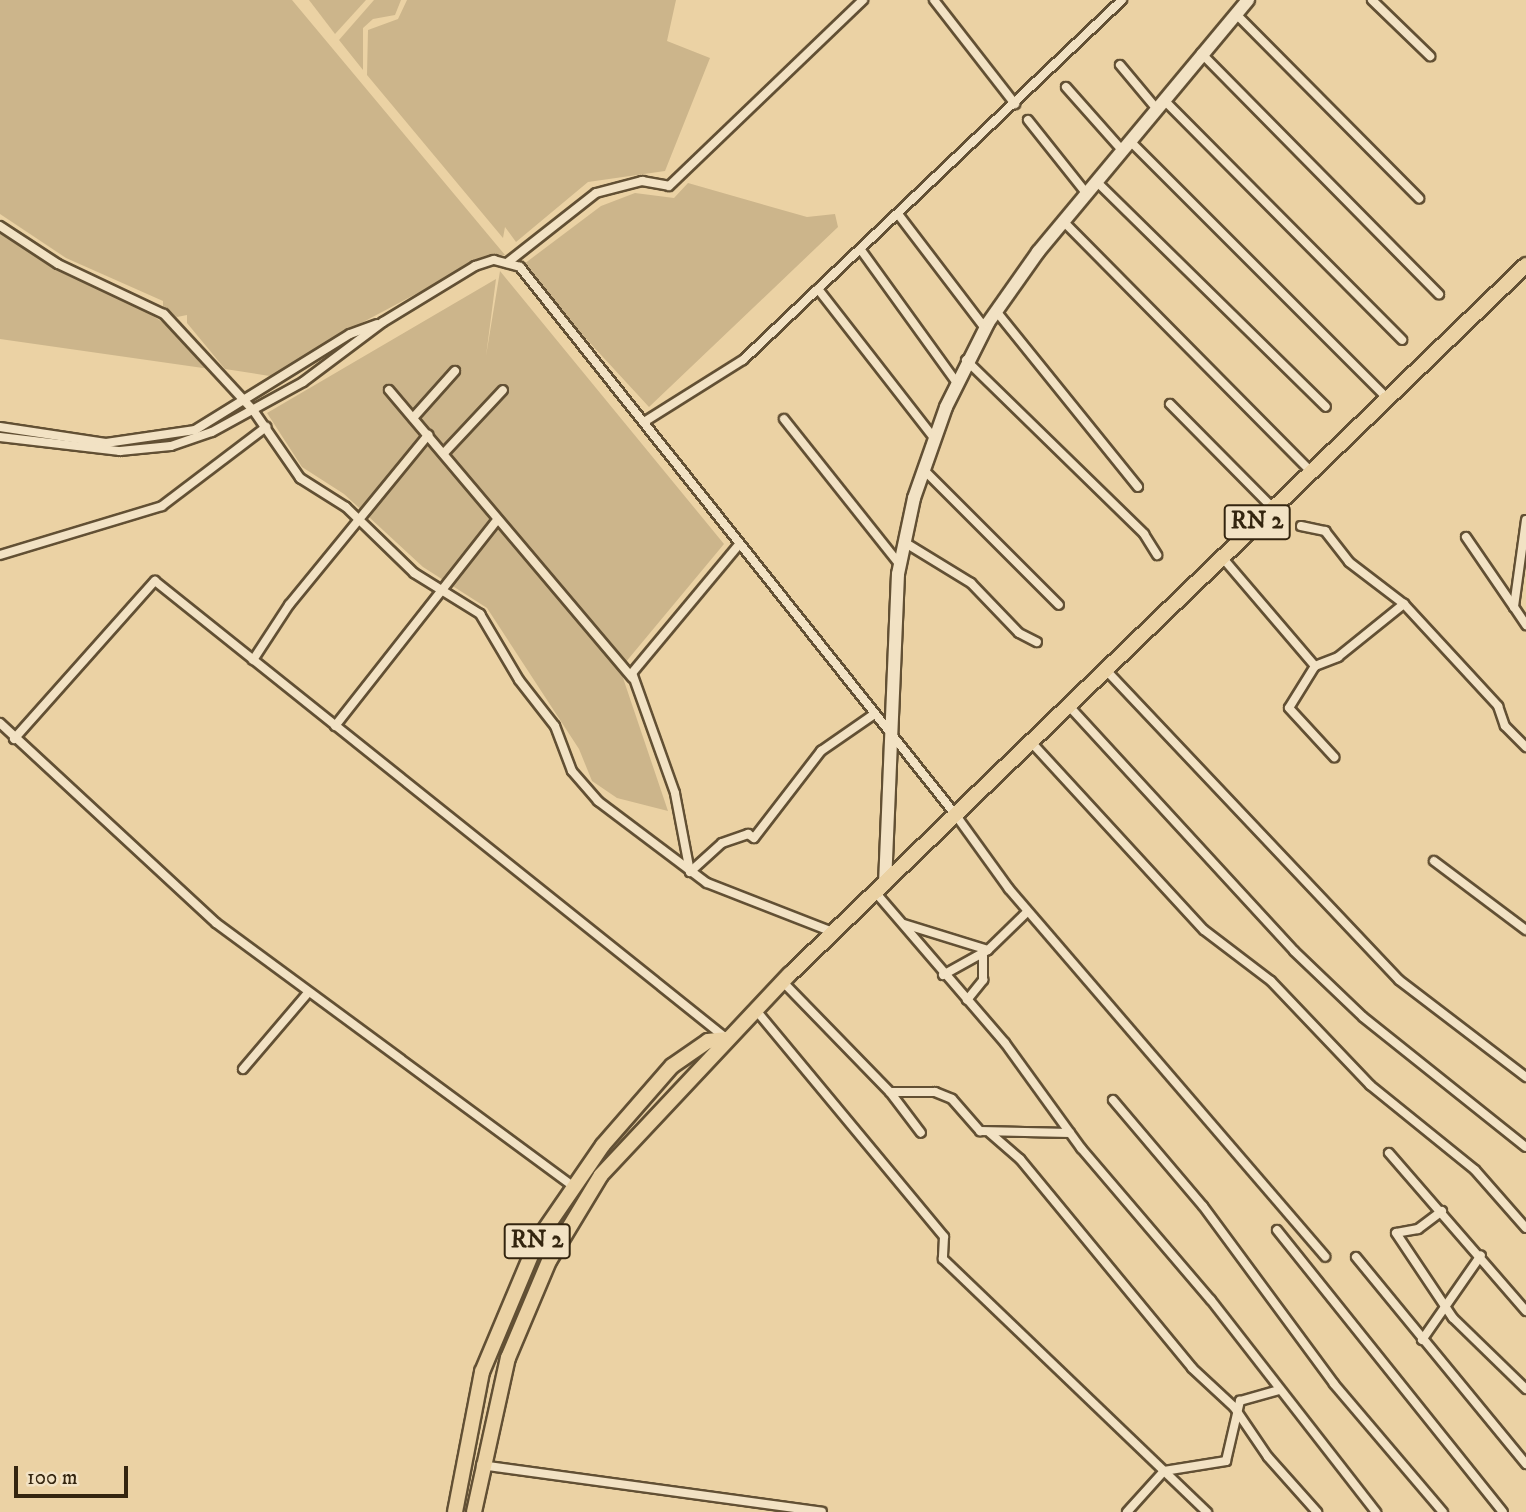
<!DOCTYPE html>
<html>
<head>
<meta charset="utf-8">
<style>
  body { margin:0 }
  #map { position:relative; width:1526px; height:1512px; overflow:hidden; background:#ebd2a4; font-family:"IM FELL DW Pica",serif }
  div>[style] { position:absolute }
  .green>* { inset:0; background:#ccb58b }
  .roads { filter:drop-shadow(2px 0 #625034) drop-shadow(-2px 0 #625034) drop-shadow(0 2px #625034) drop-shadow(0 -2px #625034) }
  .street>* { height:8px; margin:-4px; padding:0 4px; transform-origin:4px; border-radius:4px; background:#f2e2c4 }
  .secondary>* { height:12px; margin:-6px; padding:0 6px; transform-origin:6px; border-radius:6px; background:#f2e2c4 }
  .highway>* { height:14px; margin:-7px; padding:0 7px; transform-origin:7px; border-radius:7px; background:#ebd2a4 }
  span { translate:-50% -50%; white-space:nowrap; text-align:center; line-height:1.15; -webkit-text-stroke:5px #f2e2c4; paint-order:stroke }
  .shield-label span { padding:2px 5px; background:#f2e2c4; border:2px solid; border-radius:5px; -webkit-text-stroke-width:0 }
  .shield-label { font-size:24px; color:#34250f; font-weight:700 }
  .scale { position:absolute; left:14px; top:1466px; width:114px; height:32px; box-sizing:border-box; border:4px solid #34250f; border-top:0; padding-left:9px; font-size:21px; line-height:24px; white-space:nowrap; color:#34250f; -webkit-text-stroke:5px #f2e2c4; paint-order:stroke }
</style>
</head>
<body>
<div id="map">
  <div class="green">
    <i style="clip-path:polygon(0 0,292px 0,505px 255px,487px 256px,352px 328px,276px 377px,225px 369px,187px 323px,187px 315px,177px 317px,163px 307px,163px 301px,66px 258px,0 214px)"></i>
    <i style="clip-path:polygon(309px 0,366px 0,335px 34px)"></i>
    <i style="clip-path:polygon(374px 0,401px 0,395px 15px,373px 19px,363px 28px,363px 70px,339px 40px)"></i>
    <i style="clip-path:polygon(407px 0,676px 0,667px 41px,710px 58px,665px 171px,588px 182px,516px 242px,505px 227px,503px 238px,367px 75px,368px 30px,398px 19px)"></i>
    <i style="clip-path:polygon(688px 183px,807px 217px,835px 214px,838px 227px,649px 407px,520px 267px,601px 206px,635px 193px,674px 198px)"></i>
    <i style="clip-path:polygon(0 233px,60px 272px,142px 309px,181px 334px,210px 369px,0 339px)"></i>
    <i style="clip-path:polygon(500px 271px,724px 544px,620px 669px,668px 811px,617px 798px,592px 781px,579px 749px,487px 608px,423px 567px,344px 494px,302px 467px,267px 413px,496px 279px,486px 356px)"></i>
  </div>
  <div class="roads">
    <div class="street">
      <i style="left:934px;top:0;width:132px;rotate:52.1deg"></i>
      <i style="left:1372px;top:0;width:81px;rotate:44deg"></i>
      <i style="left:1236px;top:14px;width:260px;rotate:45.2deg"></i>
      <i style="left:1201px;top:53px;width:339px;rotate:45.4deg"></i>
      <i style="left:1120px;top:65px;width:56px;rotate:50.1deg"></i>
      <i style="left:1066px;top:87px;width:84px;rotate:48.4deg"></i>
      <i style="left:1164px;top:100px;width:338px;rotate:45.2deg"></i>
      <i style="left:1028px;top:120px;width:93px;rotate:51.5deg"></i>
      <i style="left:1130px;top:141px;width:361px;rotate:45deg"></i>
      <i style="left:1096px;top:181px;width:322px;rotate:44.5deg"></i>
      <i style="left:898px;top:214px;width:143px;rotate:52.7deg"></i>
      <i style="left:1063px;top:221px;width:350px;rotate:45.3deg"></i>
      <i style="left:0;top:226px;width:69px;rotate:33.2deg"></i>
      <i style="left:58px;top:264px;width:117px;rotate:25.3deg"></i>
      <i style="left:164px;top:314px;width:131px;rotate:47.2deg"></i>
      <i style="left:253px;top:410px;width:83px;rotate:55.3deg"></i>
      <i style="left:300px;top:478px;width:54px;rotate:32.2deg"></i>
      <i style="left:346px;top:507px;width:95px;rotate:44.1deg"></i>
      <i style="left:414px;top:573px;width:78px;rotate:31.8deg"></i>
      <i style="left:480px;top:614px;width:77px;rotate:59.4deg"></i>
      <i style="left:519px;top:680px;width:58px;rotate:52deg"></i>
      <i style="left:555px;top:726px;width:48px;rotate:69.3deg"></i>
      <i style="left:572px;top:771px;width:40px;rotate:49deg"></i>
      <i style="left:598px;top:801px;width:136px;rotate:37deg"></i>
      <i style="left:707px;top:883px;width:137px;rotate:21.3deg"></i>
      <i style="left:861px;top:250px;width:164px;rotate:54.2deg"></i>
      <i style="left:507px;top:263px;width:113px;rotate:-38.2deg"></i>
      <i style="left:596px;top:193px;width:48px;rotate:-14.6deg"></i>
      <i style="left:642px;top:181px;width:27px;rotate:10deg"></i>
      <i style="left:669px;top:186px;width:269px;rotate:-43.8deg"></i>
      <i style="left:818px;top:289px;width:189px;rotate:52.1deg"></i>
      <i style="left:996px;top:311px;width:226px;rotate:51.1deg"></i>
      <i style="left:966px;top:360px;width:249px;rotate:44.3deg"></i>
      <i style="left:1144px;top:534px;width:25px;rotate:58deg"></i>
      <i style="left:389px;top:390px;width:377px;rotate:49.8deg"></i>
      <i style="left:1170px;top:404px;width:145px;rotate:45.3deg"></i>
      <i style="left:413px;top:418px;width:63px;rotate:-48.2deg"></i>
      <i style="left:784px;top:419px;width:186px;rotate:51.5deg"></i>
      <i style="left:644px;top:422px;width:117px;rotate:-32.1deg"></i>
      <i style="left:743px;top:360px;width:523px;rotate:-43.53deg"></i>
      <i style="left:0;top:427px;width:107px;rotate:8.6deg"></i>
      <i style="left:106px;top:443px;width:90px;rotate:-8.3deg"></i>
      <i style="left:195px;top:430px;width:182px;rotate:-31.8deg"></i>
      <i style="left:350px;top:334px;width:29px;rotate:-20deg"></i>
      <i style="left:0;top:437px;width:121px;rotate:6.7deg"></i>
      <i style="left:120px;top:451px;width:51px;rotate:-5.6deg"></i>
      <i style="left:171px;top:446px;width:43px;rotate:-18.9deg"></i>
      <i style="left:212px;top:432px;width:104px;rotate:-28.8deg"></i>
      <i style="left:303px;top:382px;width:100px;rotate:-36.9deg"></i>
      <i style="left:383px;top:322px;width:108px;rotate:-31.3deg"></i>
      <i style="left:475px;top:266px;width:20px;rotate:-18deg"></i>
      <i style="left:494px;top:260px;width:27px;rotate:15deg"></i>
      <i style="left:520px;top:267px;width:699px;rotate:51.51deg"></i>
      <i style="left:955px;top:814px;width:92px;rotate:54.2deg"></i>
      <i style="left:1009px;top:889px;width:485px;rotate:49.3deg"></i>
      <i style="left:444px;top:453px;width:86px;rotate:-46.9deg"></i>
      <i style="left:923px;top:469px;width:192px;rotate:45deg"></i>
      <i style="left:1526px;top:520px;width:88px;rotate:97.9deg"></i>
      <i style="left:1514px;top:607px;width:22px;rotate:56deg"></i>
      <i style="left:1301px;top:526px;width:25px;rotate:12deg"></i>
      <i style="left:1325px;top:531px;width:39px;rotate:52deg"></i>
      <i style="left:1349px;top:562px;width:69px;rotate:37.4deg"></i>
      <i style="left:1404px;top:604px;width:139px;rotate:47.3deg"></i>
      <i style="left:1498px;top:706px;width:21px;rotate:71deg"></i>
      <i style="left:1505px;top:726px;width:30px;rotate:45deg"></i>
      <i style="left:1466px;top:537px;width:85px;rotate:55.6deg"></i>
      <i style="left:904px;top:542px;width:79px;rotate:31.5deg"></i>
      <i style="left:971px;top:583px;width:69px;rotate:46.2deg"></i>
      <i style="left:1019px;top:633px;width:20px;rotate:27deg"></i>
      <i style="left:0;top:555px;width:169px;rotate:-16.8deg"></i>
      <i style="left:162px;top:506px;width:131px;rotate:-37.2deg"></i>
      <i style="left:1221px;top:556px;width:145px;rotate:49.5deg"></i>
      <i style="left:1315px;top:666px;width:49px;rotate:121.8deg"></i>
      <i style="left:1289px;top:708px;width:67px;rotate:47.4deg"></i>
      <i style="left:253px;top:660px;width:66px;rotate:-56.8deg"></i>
      <i style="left:289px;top:605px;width:220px;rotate:-50.7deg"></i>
      <i style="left:1315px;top:666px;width:25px;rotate:-21deg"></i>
      <i style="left:1338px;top:657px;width:85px;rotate:-38.8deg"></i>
      <i style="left:1105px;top:669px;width:428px;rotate:46.6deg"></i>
      <i style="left:1399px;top:980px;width:160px;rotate:37.4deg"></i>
      <i style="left:1068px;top:705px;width:334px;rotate:47.4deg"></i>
      <i style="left:1294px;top:951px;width:95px;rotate:43.7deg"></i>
      <i style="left:1363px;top:1017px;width:208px;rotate:38.6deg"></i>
      <i style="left:0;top:723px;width:294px;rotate:42.8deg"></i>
      <i style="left:216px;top:923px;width:443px;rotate:36.4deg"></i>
      <i style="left:335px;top:726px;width:263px;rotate:-51.8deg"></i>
      <i style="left:14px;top:739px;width:212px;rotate:-48.3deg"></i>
      <i style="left:155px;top:581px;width:733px;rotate:38.68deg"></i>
      <i style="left:1031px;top:742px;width:255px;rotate:47.4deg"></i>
      <i style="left:1204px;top:930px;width:84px;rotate:37.3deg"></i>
      <i style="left:1271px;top:981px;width:144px;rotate:46.4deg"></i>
      <i style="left:1370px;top:1085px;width:135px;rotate:39deg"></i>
      <i style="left:1475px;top:1170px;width:77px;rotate:48.7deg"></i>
      <i style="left:1434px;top:861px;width:115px;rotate:36.9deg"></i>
      <i style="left:690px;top:872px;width:80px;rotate:-100.8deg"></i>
      <i style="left:675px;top:793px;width:127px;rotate:-109.7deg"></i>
      <i style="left:632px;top:673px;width:165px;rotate:-50.2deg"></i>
      <i style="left:690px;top:872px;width:43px;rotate:-42.2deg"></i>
      <i style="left:722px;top:843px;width:28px;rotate:-19deg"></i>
      <i style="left:748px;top:834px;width:7px;rotate:34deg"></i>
      <i style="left:754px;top:838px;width:110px;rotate:-52.4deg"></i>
      <i style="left:821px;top:751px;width:63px;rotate:-34.7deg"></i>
      <i style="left:876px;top:893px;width:198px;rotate:49.3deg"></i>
      <i style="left:1005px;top:1043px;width:130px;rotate:54.1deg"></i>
      <i style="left:1081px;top:1148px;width:200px;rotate:49.5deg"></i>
      <i style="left:1211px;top:1300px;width:269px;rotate:52.1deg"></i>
      <i style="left:904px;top:924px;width:88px;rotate:17.2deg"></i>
      <i style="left:988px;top:950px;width:54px;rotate:-44.3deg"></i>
      <i style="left:943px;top:975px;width:51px;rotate:-29.1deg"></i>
      <i style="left:782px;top:981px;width:155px;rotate:45.8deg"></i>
      <i style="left:890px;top:1092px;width:51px;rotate:52.9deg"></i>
      <i style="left:967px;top:1000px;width:26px;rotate:-51deg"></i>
      <i style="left:983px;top:980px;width:24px;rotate:-90deg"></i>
      <i style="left:755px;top:1009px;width:296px;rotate:50.3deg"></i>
      <i style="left:944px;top:1237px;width:22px;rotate:93deg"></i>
      <i style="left:943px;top:1259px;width:366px;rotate:43.8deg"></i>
      <i style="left:243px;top:1069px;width:100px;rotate:-49.5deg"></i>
      <i style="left:890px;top:1092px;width:45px"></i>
      <i style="left:935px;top:1092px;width:18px;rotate:22deg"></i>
      <i style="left:952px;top:1099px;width:43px;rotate:48.8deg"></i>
      <i style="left:980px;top:1131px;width:90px;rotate:1.3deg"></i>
      <i style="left:1113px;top:1100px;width:139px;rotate:49.7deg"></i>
      <i style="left:1203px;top:1206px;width:221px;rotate:53.6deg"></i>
      <i style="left:1334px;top:1384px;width:168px;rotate:49.6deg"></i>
      <i style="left:990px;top:1133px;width:40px;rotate:41deg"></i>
      <i style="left:1020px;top:1159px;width:271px;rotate:50.5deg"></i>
      <i style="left:1192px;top:1368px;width:57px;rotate:42.9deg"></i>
      <i style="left:1234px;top:1407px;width:60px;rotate:55.8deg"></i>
      <i style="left:1268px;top:1457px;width:74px;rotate:48.3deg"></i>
      <i style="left:1389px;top:1153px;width:209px;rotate:49.1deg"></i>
      <i style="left:1442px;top:1211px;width:30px;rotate:143deg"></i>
      <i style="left:1418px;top:1229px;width:22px;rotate:170deg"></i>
      <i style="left:1396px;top:1233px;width:102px;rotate:56.2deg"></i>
      <i style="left:1453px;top:1318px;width:102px;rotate:44.2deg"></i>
      <i style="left:1277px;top:1230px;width:361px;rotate:51.3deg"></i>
      <i style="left:522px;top:1243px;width:15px;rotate:-8deg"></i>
      <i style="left:1356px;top:1257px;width:268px;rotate:50.6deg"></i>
      <i style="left:1422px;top:1340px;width:103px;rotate:-55.2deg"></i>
      <i style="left:481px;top:1465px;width:344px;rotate:7.8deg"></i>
      <i style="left:1127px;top:1512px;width:55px;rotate:-47.9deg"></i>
      <i style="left:1164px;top:1471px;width:63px;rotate:-9.2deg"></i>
      <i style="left:1226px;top:1461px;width:62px;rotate:-76.9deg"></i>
      <i style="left:1240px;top:1401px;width:41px;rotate:-15.8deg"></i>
    </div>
    <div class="secondary">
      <i style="left:885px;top:884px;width:310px;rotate:-87.6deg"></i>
      <i style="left:898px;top:574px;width:78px;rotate:-78.1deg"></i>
      <i style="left:914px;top:498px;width:96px;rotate:-70.6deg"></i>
      <i style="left:946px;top:407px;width:94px;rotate:-63.4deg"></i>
      <i style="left:988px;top:323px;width:87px;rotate:-54.8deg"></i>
      <i style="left:1038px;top:252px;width:328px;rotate:-50.2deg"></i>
    </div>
    <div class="highway">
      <i style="left:455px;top:1512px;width:143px;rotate:-79.1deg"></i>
      <i style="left:482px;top:1372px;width:142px;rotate:-67.2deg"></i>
      <i style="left:537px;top:1241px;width:116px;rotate:-55.5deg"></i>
      <i style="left:603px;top:1145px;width:105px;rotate:-48.9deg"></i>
      <i style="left:672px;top:1066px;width:44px;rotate:-34.8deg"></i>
      <i style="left:708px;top:1041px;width:19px;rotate:-6deg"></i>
      <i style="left:474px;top:1512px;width:158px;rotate:-77.6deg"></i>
      <i style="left:508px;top:1358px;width:105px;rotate:-67.1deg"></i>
      <i style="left:549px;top:1261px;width:100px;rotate:-58.8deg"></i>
      <i style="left:601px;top:1175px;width:276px;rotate:-46.8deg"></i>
      <i style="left:790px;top:974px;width:1022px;rotate:-43.93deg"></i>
    </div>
  </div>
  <div class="shield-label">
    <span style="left:1257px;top:522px">RN 2</span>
    <span style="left:537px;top:1241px">RN 2</span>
  </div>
  <div class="scale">100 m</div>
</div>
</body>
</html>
